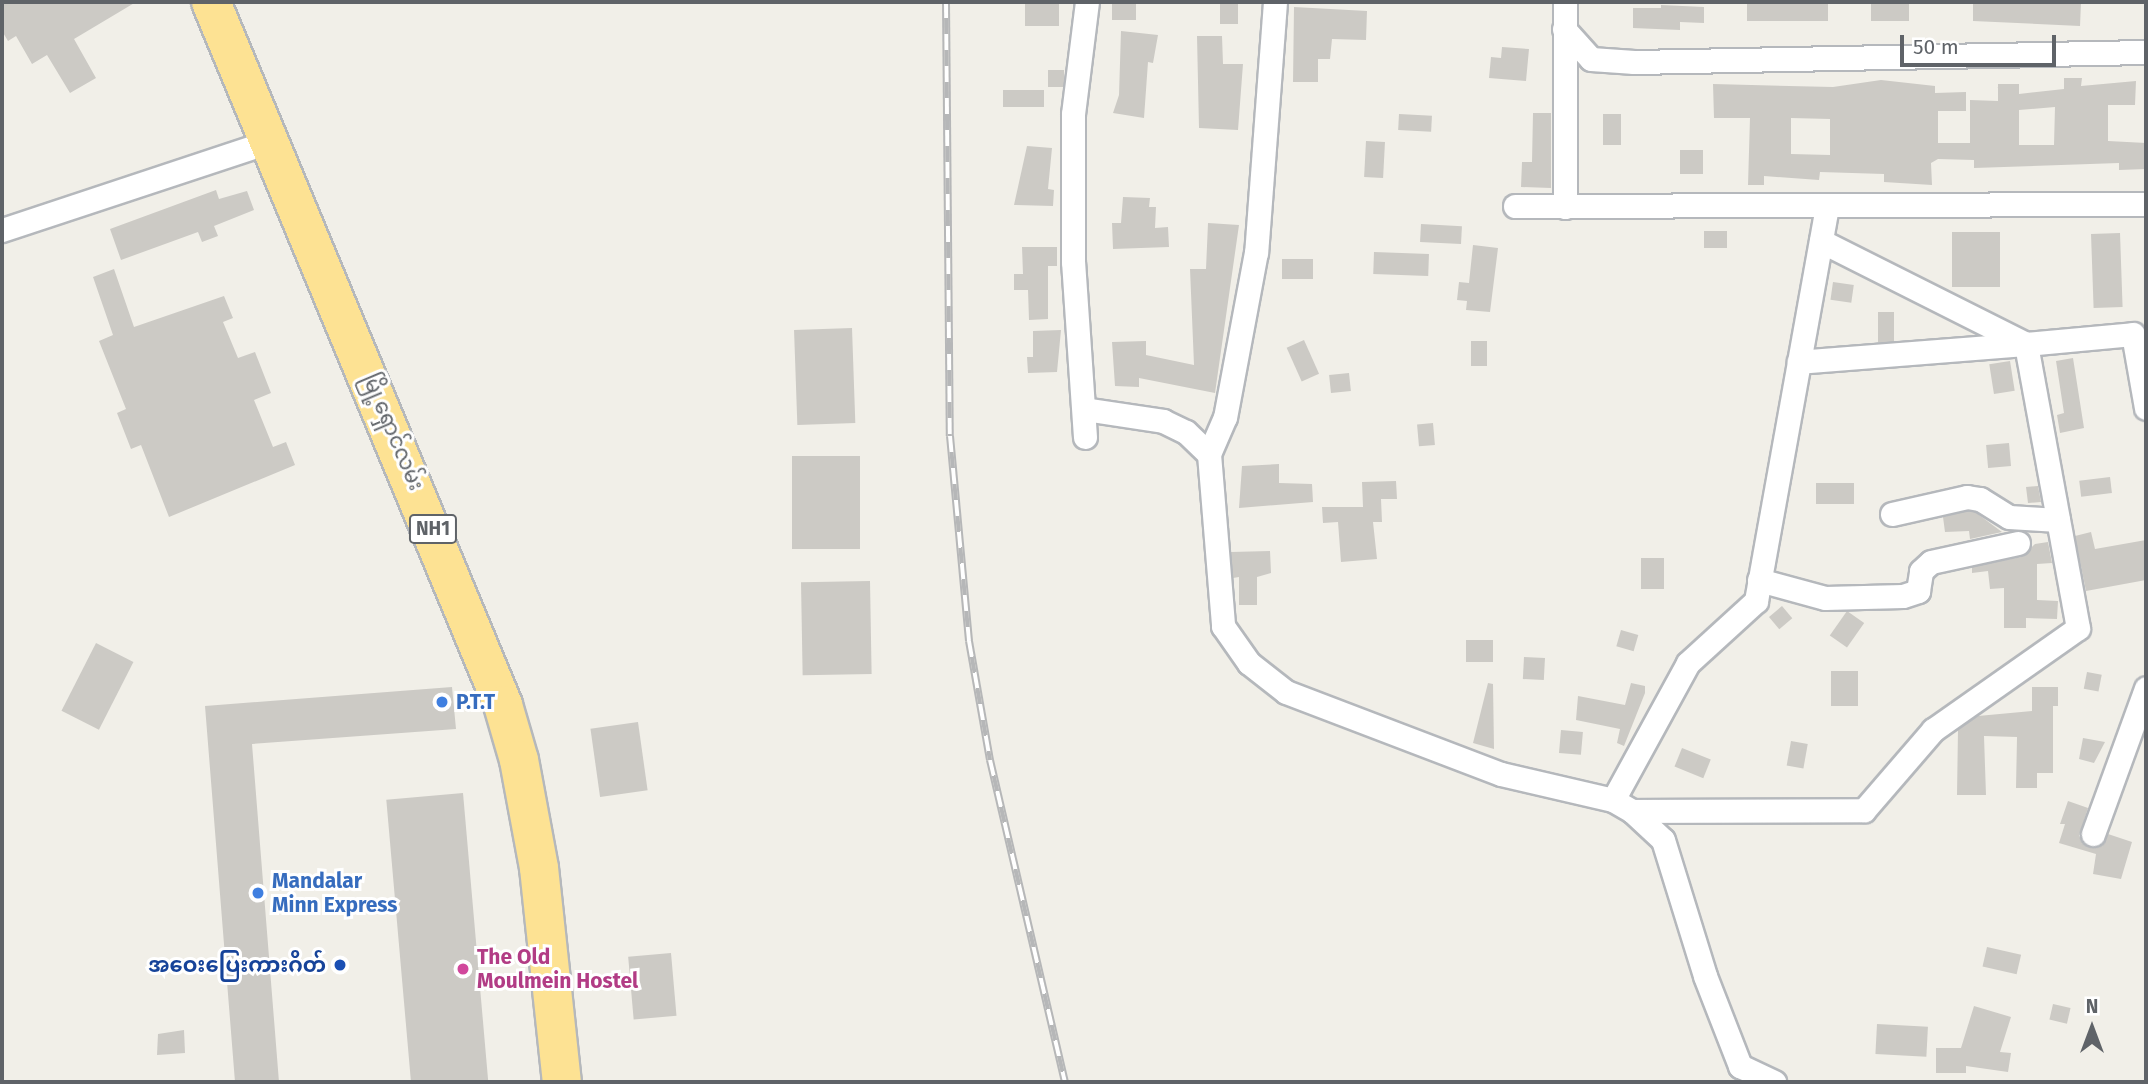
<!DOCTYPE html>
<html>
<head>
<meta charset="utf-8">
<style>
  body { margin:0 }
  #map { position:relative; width:2148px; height:1084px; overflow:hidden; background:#f1efe8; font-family:"Fira Sans","Noto Sans Myanmar",sans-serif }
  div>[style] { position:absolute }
  .building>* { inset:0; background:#cccac5; transform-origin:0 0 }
  .roads { filter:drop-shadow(2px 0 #b5b8bc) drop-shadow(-2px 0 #b5b8bc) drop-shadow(0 2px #b5b8bc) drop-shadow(0 -2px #b5b8bc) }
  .street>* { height:23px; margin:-11.5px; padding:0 11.5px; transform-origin:11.5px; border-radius:11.5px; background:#fff }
  .highway>* { height:38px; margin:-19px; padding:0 19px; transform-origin:19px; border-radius:19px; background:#fde293 }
  .rail>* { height:8px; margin-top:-4px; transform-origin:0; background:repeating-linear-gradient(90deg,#fff 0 16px,#b6b7b8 0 32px); box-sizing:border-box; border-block:2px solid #b6b7b8 }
  .dots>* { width:19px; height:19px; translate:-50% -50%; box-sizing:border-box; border:4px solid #fff; border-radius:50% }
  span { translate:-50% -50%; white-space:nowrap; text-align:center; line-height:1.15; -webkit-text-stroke:6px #fff; paint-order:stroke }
  .shield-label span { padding:2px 5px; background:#fff; border:2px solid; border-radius:5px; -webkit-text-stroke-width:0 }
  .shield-label { font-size:19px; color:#5f6368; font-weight:700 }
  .street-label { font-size:21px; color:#5f6368 }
  .shop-label { font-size:21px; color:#366cbe; font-weight:700 }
  .left { translate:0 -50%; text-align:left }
  .hotel-label { font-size:21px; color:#b23c85; font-weight:700 }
  .transit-label { font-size:21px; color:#164399; font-weight:700 }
  .right { translate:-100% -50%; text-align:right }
  .frame { position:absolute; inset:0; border:4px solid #5f6368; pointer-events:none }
  .north { position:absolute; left:2057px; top:993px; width:70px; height:70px; -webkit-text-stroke:5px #fff; paint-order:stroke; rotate:0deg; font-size:19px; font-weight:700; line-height:28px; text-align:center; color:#5f6368 }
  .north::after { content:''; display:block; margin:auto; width:24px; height:32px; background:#5f6368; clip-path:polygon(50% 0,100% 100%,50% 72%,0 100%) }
  .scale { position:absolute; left:1900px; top:35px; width:156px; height:32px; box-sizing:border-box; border:4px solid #5f6368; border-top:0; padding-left:9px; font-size:21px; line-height:24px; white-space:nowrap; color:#5f6368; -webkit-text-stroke:5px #fff; paint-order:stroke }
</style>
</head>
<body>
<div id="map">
  <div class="building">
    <i style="clip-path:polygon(2px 2px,136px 2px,74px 39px,96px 78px,70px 93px,47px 55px,32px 64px,16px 36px,8px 41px,2px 31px)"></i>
    <i style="left:1025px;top:2px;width:34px;height:24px"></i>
    <i style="left:1112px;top:2px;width:24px;height:18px"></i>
    <i style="left:1220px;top:2px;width:18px;height:22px"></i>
    <i style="left:1747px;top:2px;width:81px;height:19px"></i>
    <i style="left:1871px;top:2px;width:38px;height:19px"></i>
    <i style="clip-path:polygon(1973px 2px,2081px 2px,2080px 26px,1973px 21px)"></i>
    <i style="clip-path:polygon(1661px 5px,1704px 7px,1704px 23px,1680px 22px,1680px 30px,1633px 28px,1633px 8px,1661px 8px)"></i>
    <i style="clip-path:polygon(1294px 7px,1367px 11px,1366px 40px,1332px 39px,1330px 59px,1318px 59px,1318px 82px,1293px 82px)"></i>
    <i style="clip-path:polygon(1121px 31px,1158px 35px,1153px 63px,1148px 62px,1144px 118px,1113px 113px,1119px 95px)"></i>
    <i style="clip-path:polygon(1197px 36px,1222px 36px,1223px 64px,1243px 64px,1238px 130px,1199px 128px)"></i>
    <i style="clip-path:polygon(1502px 47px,1529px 49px,1526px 81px,1489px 78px,1491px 57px,1501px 58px)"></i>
    <i style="left:1048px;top:70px;width:16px;height:17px"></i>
    <i style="clip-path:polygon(evenodd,2064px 78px,2082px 78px,2081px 86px,2136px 81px,2135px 105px,2108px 105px,2108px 141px,2146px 143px,2146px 169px,2119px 170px,2119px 163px,1974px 168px,1974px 160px,1938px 159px,1931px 163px,1932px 185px,1884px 182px,1884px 174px,1820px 172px,1819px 180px,1764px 176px,1764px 185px,1748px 185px,1750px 118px,1714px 118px,1713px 84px,1833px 87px,1881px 80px,1935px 86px,1935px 93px,1966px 92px,1966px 111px,1938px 111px,1938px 143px,1970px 143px,1970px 100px,1998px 101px,1998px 84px,2019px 84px,2019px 94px,2064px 89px,2064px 78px,2055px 107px,2054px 145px,2019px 145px,2019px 110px,2055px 107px,2064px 78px,1791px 118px,1830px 119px,1830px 155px,1791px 154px,1791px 118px)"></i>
    <i style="left:1003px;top:90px;width:41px;height:17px"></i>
    <i style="clip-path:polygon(1533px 113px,1551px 113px,1551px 188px,1521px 187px,1522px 162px,1532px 162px)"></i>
    <i style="left:1399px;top:114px;width:33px;height:16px;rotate:3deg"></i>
    <i style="left:1603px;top:114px;width:18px;height:31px"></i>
    <i style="left:1366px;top:141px;width:19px;height:36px;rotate:3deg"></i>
    <i style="clip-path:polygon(1027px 146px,1052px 148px,1048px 189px,1054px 190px,1053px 206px,1014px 205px)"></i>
    <i style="left:1680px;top:150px;width:23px;height:24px"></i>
    <i style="clip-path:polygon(216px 190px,219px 199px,247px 191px,254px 210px,214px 226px,218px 236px,202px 242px,198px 232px,121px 260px,110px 229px)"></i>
    <i style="clip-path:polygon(1123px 197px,1150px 198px,1149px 207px,1156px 207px,1155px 228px,1168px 227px,1169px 247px,1113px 249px,1112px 223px,1121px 223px)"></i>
    <i style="clip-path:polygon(1208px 223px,1239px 225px,1215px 393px,1139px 378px,1139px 387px,1115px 386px,1112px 342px,1146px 341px,1146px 355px,1194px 365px,1190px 269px,1206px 269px)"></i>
    <i style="left:1421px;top:224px;width:41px;height:18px;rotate:3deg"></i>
    <i style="left:1704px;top:231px;width:23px;height:17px"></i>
    <i style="left:1952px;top:232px;width:48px;height:55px"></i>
    <i style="left:2120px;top:233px;width:74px;height:29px;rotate:88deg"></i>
    <i style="clip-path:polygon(1473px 245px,1498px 248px,1490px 312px,1466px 310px,1467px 301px,1457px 300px,1459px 282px,1469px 283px)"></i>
    <i style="clip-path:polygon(1022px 247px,1057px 247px,1057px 266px,1048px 266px,1048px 319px,1029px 320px,1028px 290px,1014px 290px,1014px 274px,1023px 274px)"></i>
    <i style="left:1374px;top:252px;width:55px;height:22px;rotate:2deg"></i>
    <i style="left:1282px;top:259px;width:31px;height:20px"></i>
    <i style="clip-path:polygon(114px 269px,134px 327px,224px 296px,233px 318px,223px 322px,238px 358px,255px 352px,271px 393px,254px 400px,273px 447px,286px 442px,295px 465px,169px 517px,141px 445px,131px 449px,117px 413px,126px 409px,99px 341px,113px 335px,93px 277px)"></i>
    <i style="left:1833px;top:282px;width:21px;height:18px;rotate:8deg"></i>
    <i style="left:1878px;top:312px;width:16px;height:30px"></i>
    <i style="left:852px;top:328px;width:95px;height:58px;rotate:88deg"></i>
    <i style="clip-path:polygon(1061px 330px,1057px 372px,1028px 373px,1027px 357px,1033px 357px,1033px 331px)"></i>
    <i style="left:1304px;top:340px;width:37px;height:19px;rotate:66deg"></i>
    <i style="left:1471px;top:341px;width:16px;height:25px"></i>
    <i style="clip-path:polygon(2073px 358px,2084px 428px,2060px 433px,2057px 415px,2064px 413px,2056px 361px)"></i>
    <i style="left:2010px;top:361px;width:30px;height:21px;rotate:81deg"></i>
    <i style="left:1349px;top:373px;width:18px;height:20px;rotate:84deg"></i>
    <i style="left:1433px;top:423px;width:22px;height:16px;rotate:85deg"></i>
    <i style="left:2009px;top:443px;width:23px;height:23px;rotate:85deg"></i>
    <i style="left:792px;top:456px;width:68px;height:93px"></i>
    <i style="clip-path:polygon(1279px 464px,1279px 483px,1312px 484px,1313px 502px,1239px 508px,1242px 466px)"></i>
    <i style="left:2110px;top:477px;width:16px;height:31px;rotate:83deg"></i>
    <i style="clip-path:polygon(1396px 481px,1397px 499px,1381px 499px,1382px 522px,1373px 522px,1377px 559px,1341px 562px,1338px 522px,1323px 523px,1322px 507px,1363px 507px,1362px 482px)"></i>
    <i style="left:1816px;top:483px;width:38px;height:21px"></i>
    <i style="clip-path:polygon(2038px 486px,2041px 502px,2028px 503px,2026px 487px)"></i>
    <i style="clip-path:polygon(1968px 511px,1975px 512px,2002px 532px,1970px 539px,1969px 531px,1945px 532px,1943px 517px)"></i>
    <i style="clip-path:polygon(2091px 532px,2095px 549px,2146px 540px,2146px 580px,2086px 591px,2075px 536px)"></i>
    <i style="clip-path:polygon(2048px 542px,2052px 563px,2037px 564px,2037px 600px,2058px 601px,2057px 619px,2026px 618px,2026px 628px,2004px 628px,2004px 588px,1990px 589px,1988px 571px,1972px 573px,1972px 567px,2021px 557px,2035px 544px)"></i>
    <i style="clip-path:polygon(1270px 551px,1271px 573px,1257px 577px,1257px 605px,1239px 605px,1239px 577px,1233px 578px,1231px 552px)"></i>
    <i style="left:1641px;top:558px;width:23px;height:31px"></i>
    <i style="left:870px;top:581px;width:93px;height:69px;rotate:89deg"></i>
    <i style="left:1782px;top:606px;width:16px;height:17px;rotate:50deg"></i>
    <i style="left:1847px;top:611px;width:21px;height:30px;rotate:35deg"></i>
    <i style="left:1621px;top:630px;width:18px;height:17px;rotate:16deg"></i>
    <i style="left:1466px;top:640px;width:27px;height:22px"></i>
    <i style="left:96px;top:643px;width:42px;height:76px;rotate:27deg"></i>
    <i style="left:1524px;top:657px;width:21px;height:22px;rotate:3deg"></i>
    <i style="left:1831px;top:671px;width:27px;height:35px"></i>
    <i style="left:2087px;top:672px;width:15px;height:17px;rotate:11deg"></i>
    <i style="clip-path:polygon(1488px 683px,1493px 684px,1494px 749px,1473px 743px)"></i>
    <i style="clip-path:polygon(1631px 683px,1645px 686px,1645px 693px,1624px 746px,1617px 743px,1620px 729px,1576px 720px,1578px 696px,1625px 705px)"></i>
    <i style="clip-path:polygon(452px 687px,456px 729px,252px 744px,279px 1082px,235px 1082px,205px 706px)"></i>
    <i style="clip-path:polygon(2032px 687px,2058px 687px,2058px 706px,2053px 706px,2053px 773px,2037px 773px,2037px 788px,2016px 788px,2017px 737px,1984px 736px,1986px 795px,1957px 795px,1958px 729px,1978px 716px,2032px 711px)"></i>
    <i style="left:638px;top:722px;width:69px;height:48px;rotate:82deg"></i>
    <i style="left:1561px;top:730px;width:22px;height:23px;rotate:5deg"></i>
    <i style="clip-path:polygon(2083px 738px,2105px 742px,2094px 763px,2079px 759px)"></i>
    <i style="left:1791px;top:741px;width:17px;height:25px;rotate:10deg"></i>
    <i style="left:1682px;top:748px;width:31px;height:20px;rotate:22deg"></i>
    <i style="left:463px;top:793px;width:290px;height:77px;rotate:85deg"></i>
    <i style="clip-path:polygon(2068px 801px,2088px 808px,2079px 836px,2088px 847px,2101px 845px,2108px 834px,2132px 842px,2121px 879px,2093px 874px,2096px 854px,2059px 843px,2065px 824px,2060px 824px)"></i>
    <i style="left:1987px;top:947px;width:35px;height:20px;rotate:13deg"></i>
    <i style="left:671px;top:953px;width:63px;height:43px;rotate:85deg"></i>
    <i style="left:2053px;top:1004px;width:18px;height:16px;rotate:13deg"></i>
    <i style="clip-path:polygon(1974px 1006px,2011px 1017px,2000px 1052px,2011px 1053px,2008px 1072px,1966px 1066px,1966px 1073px,1936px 1073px,1936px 1048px,1961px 1048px)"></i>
    <i style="left:1877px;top:1024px;width:51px;height:30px;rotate:3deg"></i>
    <i style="clip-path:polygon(184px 1030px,185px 1053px,157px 1055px,158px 1034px)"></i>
  </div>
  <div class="roads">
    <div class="street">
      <i style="left:1275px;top:2px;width:251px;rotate:94.3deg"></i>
      <i style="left:1256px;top:252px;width:168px;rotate:100.6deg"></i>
      <i style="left:1225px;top:417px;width:40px;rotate:113.4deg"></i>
      <i style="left:1209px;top:454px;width:173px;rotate:85.3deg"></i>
      <i style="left:1223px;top:626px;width:45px;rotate:54.9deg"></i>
      <i style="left:1249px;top:663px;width:47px;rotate:38.1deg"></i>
      <i style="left:1286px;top:692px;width:230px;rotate:20.9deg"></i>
      <i style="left:1501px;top:774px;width:115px;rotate:13.1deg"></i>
      <i style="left:1613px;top:800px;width:22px;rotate:30deg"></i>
      <i style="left:1632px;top:811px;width:42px;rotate:43.1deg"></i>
      <i style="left:1663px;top:840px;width:142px;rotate:72.8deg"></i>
      <i style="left:1705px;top:976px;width:97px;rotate:68.7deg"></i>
      <i style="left:1740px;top:1066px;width:38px;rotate:25deg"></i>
      <i style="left:1565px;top:2px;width:205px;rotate:90deg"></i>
      <i style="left:1564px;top:29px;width:40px;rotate:48deg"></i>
      <i style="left:1591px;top:59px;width:43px;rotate:4deg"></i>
      <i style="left:1634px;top:62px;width:512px;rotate:-1.12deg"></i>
      <i style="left:1515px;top:206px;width:631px;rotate:-0.18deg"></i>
      <i style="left:2px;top:230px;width:283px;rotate:-18.3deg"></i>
      <i style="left:1821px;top:241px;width:229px;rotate:26.7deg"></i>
      <i style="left:2026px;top:344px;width:107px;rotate:-5.3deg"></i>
      <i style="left:2133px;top:334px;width:75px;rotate:80deg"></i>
      <i style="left:1084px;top:409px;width:80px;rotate:8.6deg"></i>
      <i style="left:1163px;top:421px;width:25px;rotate:26deg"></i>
      <i style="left:1186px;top:432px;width:32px;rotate:44deg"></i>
      <i style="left:1085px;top:437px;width:175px;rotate:-93.9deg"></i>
      <i style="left:1073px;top:262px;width:148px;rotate:-90deg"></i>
      <i style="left:1073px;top:114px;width:113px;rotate:-82.9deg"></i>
      <i style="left:1892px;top:514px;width:77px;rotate:-12.8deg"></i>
      <i style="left:1967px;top:497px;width:13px;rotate:9deg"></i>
      <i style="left:1980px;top:499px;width:34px;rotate:32deg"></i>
      <i style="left:2009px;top:517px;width:49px;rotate:3.5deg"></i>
      <i style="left:1759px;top:580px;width:68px;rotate:15.3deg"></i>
      <i style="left:1825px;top:598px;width:78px;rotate:-1.5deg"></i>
      <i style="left:1903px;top:596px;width:16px;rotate:-18deg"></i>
      <i style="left:1918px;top:591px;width:20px;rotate:-81deg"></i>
      <i style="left:1921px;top:571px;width:13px;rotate:-42deg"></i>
      <i style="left:1931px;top:562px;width:89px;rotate:-12.3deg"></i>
      <i style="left:1613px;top:800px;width:156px;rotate:-61.3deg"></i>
      <i style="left:1688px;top:663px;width:92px;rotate:-42.4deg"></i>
      <i style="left:1756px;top:601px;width:401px;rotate:-79.8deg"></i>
      <i style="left:1632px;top:811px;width:232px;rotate:-0.2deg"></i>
      <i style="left:1864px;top:810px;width:106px;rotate:-49.2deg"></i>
      <i style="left:1933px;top:730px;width:177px;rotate:-35.1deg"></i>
      <i style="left:2078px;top:628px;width:289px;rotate:-100.4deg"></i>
      <i style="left:2026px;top:344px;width:228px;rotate:175.5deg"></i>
      <i style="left:2093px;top:834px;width:155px;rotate:-70deg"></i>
    </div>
    <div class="highway">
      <i style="left:211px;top:2px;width:761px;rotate:67.44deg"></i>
      <i style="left:503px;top:705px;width:57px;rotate:73.8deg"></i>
      <i style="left:519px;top:760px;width:110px;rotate:79.5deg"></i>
      <i style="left:539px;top:868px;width:215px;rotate:83.9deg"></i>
    </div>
  </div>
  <div class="rail">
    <i style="left:946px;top:2px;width:434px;rotate:89.5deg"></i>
    <i style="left:950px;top:436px;width:206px;rotate:84.7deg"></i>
    <i style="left:969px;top:641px;width:121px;rotate:80deg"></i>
    <i style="left:990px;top:760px;width:331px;rotate:76.9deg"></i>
  </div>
  <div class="dots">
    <i style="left:442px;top:702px;background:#3f7fe0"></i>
    <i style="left:258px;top:893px;background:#3f7fe0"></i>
    <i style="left:340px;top:965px;background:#1a4fb4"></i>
    <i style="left:463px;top:969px;background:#d1479c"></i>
  </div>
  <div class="shield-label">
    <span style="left:433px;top:529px">NH1</span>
  </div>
  <div class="street-label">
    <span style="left:393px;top:432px;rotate:67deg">မြို့ရှောင်လမ်း</span>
  </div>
  <div class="shop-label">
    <span class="left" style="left:456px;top:702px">P.T.T</span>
    <span class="left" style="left:272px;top:893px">Mandalar<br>Minn Express</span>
  </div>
  <div class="hotel-label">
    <span class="left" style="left:477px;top:969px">The Old<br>Moulmein Hostel</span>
  </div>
  <div class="transit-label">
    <span class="right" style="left:326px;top:965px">အဝေးပြေးကားဂိတ်</span>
  </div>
  <div class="frame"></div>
  <div class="north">N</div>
  <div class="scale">50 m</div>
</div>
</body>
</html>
